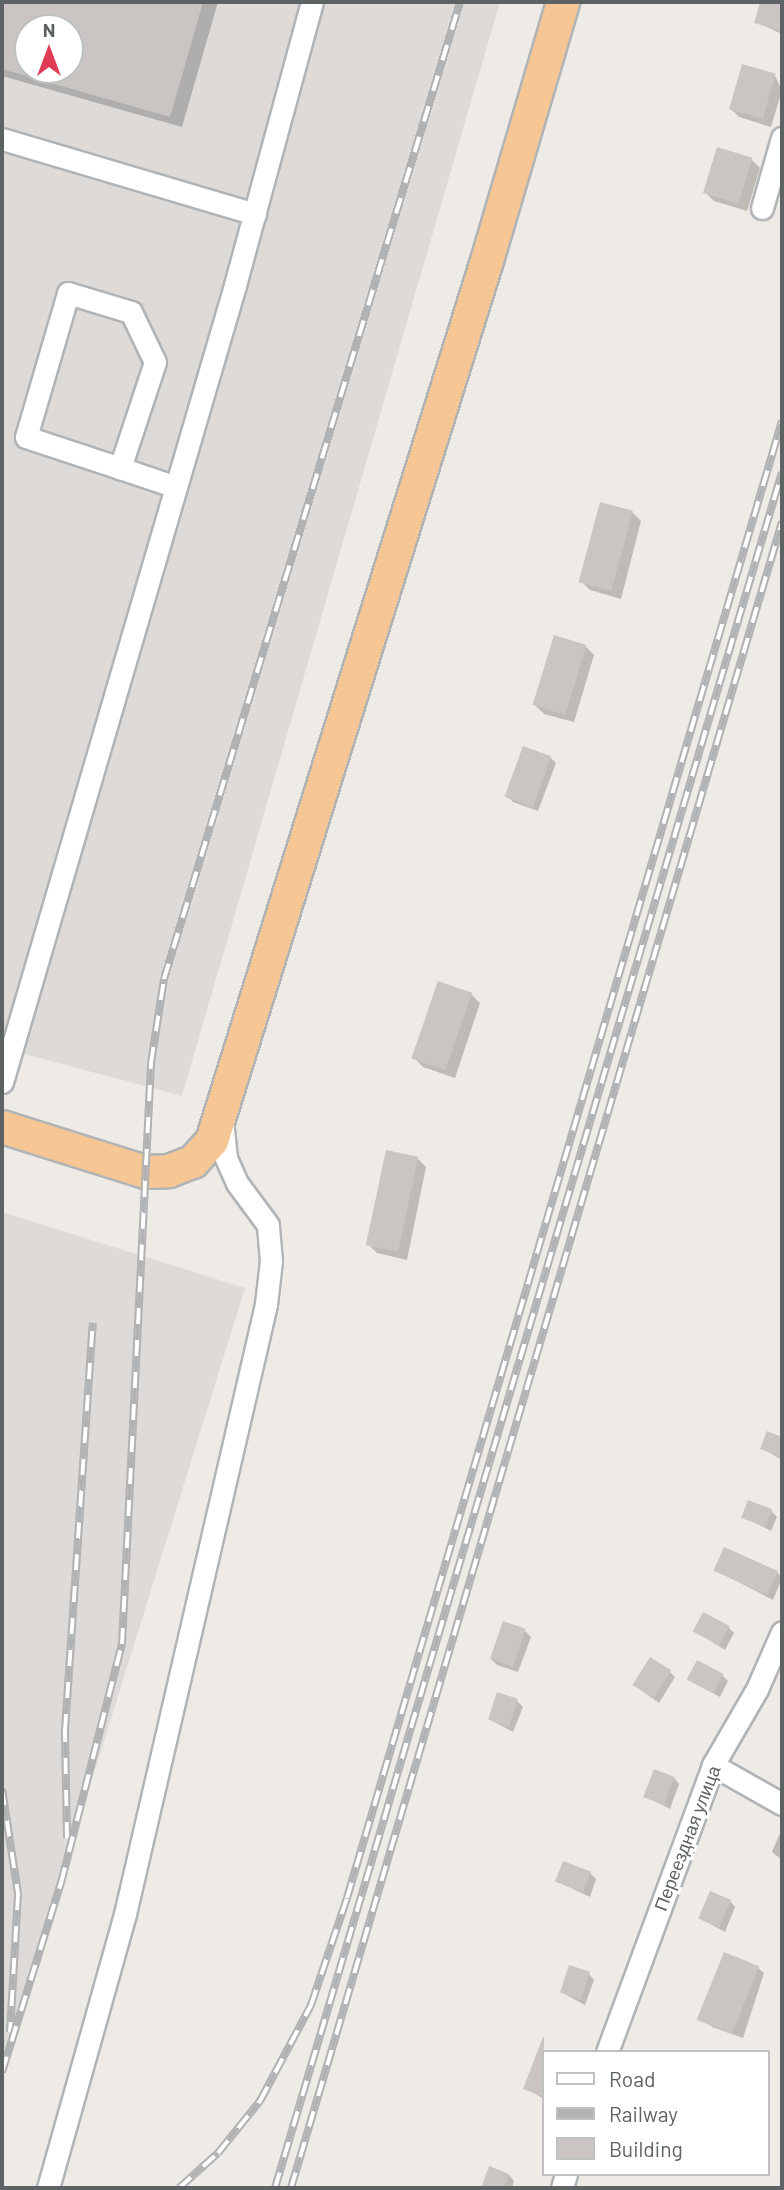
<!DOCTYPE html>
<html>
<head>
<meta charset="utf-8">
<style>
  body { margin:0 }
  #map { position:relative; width:784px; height:2190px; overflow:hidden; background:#eeeae5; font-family:Barlow,sans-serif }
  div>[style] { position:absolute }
  .industrial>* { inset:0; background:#dddad7 }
  .shadow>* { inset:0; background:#0003 }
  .building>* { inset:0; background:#cac5c2; transform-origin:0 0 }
  .roads { filter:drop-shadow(2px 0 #b0b4b7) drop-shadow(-2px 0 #b0b4b7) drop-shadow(0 2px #b0b4b7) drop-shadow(0 -2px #b0b4b7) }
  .minor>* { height:21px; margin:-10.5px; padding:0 10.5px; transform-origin:10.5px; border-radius:10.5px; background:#fff }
  .highway>* { height:32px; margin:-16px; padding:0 16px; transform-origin:16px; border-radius:16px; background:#f6c794 }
  .rail>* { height:8px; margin-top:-4px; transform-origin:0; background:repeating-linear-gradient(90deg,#fff 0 16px,#b1b2b3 0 32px); box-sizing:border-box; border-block:2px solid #b1b2b3 }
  span { translate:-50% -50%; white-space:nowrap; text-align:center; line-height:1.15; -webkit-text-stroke:6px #fff; paint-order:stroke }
  .street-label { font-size:18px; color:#5d6265 }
  .frame { position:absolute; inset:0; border:4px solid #5d6265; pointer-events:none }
  .legend { position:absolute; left:542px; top:2050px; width:228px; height:126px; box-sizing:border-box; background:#fff; border:2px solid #bec0c1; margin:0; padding:9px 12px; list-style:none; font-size:21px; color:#5d6265 }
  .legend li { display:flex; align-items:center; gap:14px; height:35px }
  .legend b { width:35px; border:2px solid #bec0c1 }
  .north { position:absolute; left:14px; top:14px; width:70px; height:70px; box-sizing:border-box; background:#fff; border:2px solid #bec0c1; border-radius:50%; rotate:0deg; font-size:19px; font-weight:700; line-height:28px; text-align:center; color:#5d6265 }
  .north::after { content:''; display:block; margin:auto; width:24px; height:32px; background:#df3b54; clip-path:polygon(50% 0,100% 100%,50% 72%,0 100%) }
</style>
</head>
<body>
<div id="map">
  <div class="industrial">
    <i style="clip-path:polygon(evenodd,2px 2px,500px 2px,182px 1096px,2px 1048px,2px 2px,28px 28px,70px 28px,70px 70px,28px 70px,28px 28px)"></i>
    <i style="clip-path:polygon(2px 1212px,245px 1288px,2px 2069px)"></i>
  </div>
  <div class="shadow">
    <i style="clip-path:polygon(evenodd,2px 2px,218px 2px,182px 127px,2px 76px,2px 2px,28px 28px,70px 28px,70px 70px,28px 70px,28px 28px)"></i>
    <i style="clip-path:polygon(762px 2px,782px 2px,782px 34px,756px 22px)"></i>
    <i style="clip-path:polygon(775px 76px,782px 90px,771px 127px,739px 117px,730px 108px)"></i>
    <i style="clip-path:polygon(751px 159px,760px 168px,747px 211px,714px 201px,705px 192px)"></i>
    <i style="clip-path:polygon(632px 512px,641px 521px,621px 599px,590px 590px,581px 581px)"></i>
    <i style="clip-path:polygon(585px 646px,594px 655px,574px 722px,544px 714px,535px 705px)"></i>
    <i style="clip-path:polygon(550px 757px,556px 763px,538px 811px,513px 802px,507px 796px)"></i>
    <i style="clip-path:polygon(471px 994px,480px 1003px,455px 1078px,423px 1067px,414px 1058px)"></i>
    <i style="clip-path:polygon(417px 1158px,426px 1167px,407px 1260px,377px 1253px,368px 1244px)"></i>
    <i style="clip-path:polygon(768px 1434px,782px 1439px,782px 1460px,762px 1448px)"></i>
    <i style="clip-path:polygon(771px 1511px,777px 1517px,771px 1531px,744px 1517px)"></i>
    <i style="clip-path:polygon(715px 1570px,777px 1572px,782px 1578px,773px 1600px)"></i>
    <i style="clip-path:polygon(728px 1627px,734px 1633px,725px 1650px,695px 1631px)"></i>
    <i style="clip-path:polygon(525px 1631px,531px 1637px,518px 1672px,497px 1665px,491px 1659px)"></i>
    <i style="clip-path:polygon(670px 1672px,675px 1677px,659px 1703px,634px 1685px)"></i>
    <i style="clip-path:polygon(722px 1675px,728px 1681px,720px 1697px,689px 1680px)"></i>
    <i style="clip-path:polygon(517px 1701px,523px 1707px,513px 1732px,489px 1719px)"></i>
    <i style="clip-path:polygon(674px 1778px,679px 1784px,670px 1809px,645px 1796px)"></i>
    <i style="clip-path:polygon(779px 1835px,782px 1836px,782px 1860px,772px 1852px)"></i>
    <i style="clip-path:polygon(590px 1873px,596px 1879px,590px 1897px,558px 1882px)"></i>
    <i style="clip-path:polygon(730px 1901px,735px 1907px,725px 1932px,701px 1919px)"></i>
    <i style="clip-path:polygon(758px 1968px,764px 1973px,743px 2038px,712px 2027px,706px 2021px)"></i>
    <i style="clip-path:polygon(589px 1974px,594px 1980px,585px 2005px,561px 1992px)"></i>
    <i style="clip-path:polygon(535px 2063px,544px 2067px,544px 2099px,525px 2088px)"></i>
    <i style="clip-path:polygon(490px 2169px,509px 2175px,514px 2181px,512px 2188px,483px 2188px)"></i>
  </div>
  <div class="building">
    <i style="clip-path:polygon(evenodd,2px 2px,203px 2px,170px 117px,2px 69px,2px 2px,28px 28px,70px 28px,70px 70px,28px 70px,28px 28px)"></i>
    <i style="clip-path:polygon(760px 2px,782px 2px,782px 31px,754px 23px)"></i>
    <i style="left:742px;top:64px;width:35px;height:47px;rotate:16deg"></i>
    <i style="left:717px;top:147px;width:37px;height:48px;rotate:17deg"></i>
    <i style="left:600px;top:502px;width:34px;height:83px;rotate:15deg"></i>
    <i style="left:554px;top:635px;width:34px;height:73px;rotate:17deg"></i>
    <i style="left:523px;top:746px;width:30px;height:54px;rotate:20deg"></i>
    <i style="left:438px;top:981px;width:36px;height:82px;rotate:19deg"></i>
    <i style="left:386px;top:1150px;width:33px;height:97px;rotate:12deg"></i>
    <i style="clip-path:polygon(767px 1431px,782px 1437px,782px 1457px,760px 1449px)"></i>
    <i style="left:748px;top:1500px;width:26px;height:19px;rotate:21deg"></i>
    <i style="left:724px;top:1547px;width:59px;height:26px;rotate:24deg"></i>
    <i style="left:703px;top:1612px;width:30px;height:22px;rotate:28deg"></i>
    <i style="left:503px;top:1621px;width:24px;height:40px;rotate:19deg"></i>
    <i style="left:650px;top:1657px;width:25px;height:33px;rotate:32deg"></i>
    <i style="left:697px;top:1660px;width:30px;height:22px;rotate:28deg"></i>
    <i style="left:497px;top:1692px;width:22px;height:29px;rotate:18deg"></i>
    <i style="left:654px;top:1769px;width:22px;height:30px;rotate:21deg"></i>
    <i style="left:563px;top:1861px;width:30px;height:22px;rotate:21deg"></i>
    <i style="left:710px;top:1891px;width:23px;height:30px;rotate:23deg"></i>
    <i style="left:724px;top:1952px;width:38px;height:73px;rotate:22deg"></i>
    <i style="left:569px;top:1965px;width:22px;height:29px;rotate:18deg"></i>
    <i style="clip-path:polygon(543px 2037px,544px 2037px,544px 2097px,523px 2089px)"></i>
    <i style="clip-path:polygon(489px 2166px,509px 2174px,504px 2188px,481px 2188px)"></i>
  </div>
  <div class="roads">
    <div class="minor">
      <i style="left:2px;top:139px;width:264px;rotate:16.5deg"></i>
      <i style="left:762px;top:208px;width:73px;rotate:-74.1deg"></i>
      <i style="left:120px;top:468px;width:99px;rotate:-161.7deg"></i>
      <i style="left:26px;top:437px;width:150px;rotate:-73.7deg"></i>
      <i style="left:68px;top:293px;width:66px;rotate:16.8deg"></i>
      <i style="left:131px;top:312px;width:55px;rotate:64.4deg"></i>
      <i style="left:155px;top:362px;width:112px;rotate:108.3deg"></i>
      <i style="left:120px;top:468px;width:59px;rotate:18.7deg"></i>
      <i style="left:2px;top:1082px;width:830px;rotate:-73.7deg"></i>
      <i style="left:235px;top:285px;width:293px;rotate:-74.8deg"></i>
      <i style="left:713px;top:1765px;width:79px;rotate:29.5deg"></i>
      <i style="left:607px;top:2052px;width:306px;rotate:-69.7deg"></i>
      <i style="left:713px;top:1765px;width:88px;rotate:-59.9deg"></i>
      <i style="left:757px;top:1689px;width:62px;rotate:-66.3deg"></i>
      <i style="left:48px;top:2188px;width:285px;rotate:-74.3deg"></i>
      <i style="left:125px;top:1914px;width:626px;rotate:-76.98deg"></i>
      <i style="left:266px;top:1304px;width:43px;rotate:-83.4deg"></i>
      <i style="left:271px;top:1261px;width:36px;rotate:-95deg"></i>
      <i style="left:268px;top:1225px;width:52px;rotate:-126.4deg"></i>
      <i style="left:237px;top:1183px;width:27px;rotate:-114deg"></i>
      <i style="left:226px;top:1158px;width:38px;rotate:-96deg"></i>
      <i style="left:562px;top:2188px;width:15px;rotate:-74deg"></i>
    </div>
    <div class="highway">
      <i style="left:2px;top:1127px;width:151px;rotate:17.4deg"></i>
      <i style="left:146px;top:1172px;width:23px;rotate:-2deg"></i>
      <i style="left:169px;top:1171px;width:26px;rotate:-21deg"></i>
      <i style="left:193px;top:1162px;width:28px;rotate:-48deg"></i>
      <i style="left:212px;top:1141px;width:922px;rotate:-72.65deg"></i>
      <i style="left:487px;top:261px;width:270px;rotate:-73.6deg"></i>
    </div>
  </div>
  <div class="rail">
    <i style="left:2px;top:1789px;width:106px;rotate:81.3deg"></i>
    <i style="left:18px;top:1894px;width:138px;rotate:93.3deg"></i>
    <i style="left:67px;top:1838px;width:108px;rotate:-91.1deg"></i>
    <i style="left:65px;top:1730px;width:408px;rotate:-86.1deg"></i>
    <i style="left:2px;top:2072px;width:198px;rotate:-72.7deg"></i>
    <i style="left:61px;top:1883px;width:247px;rotate:-75.7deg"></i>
    <i style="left:122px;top:1644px;width:582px;rotate:-87.14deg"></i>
    <i style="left:151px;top:1063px;width:85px;rotate:-81.2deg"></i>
    <i style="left:164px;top:979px;width:1021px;rotate:-73.14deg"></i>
    <i style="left:179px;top:2188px;width:52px;rotate:-41.9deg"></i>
    <i style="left:218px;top:2153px;width:67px;rotate:-51.1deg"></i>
    <i style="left:260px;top:2101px;width:109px;rotate:-62deg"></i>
    <i style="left:311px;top:2005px;width:113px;rotate:-71.4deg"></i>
    <i style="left:347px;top:1898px;width:1540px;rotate:-73.59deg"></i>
    <i style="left:275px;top:2188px;width:1789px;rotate:-73.54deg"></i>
    <i style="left:291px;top:2188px;width:1737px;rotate:-73.58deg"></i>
  </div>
  <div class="street-label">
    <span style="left:687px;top:1838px;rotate:-69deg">Переездная улица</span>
  </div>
  <div class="frame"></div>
  <ul class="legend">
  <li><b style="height:9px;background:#fff"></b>Road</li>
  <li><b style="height:9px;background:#b1b2b3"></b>Railway</li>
  <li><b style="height:19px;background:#cac5c2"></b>Building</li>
  </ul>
  <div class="north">N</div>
</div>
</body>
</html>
